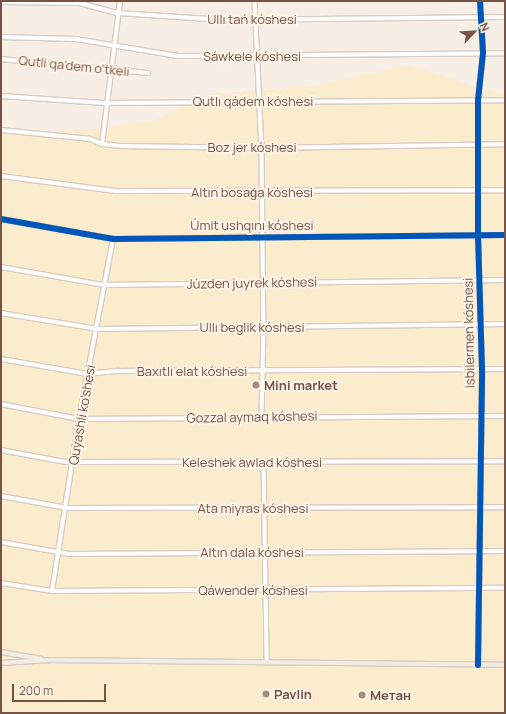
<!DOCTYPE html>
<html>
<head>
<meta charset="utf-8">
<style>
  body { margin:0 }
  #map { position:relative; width:506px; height:714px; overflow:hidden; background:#f7efe6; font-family:Manrope,sans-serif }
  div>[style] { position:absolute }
  .sand>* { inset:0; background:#fbeccd }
  .roads { filter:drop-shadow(1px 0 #d8ccc4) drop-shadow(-1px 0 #d8ccc4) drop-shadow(0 1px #d8ccc4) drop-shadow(0 -1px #d8ccc4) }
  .minor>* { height:3.5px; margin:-1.75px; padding:0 1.75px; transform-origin:1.75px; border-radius:1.75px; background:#fefdfb }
  .major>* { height:4px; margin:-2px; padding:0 2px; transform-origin:2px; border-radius:2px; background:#f2ece3 }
  .cycleway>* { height:6px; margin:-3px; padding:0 3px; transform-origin:3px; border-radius:3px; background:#0057b8 }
  .dots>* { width:11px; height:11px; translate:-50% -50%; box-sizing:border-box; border:2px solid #fff4e7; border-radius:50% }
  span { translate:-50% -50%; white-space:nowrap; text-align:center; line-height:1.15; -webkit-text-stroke:4px #fff4e7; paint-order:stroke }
  .street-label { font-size:13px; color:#765345 }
  .poi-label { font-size:13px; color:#765345; font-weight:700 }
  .left { translate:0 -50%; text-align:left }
  .frame { position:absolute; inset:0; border:2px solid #765345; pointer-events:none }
  .north { position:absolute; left:454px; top:12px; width:40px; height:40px; -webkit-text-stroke:3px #fff4e7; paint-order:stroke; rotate:65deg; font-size:11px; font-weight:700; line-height:16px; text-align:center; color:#765345 }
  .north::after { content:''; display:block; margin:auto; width:14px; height:18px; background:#765345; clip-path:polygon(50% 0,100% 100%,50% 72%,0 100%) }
  .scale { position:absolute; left:12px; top:684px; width:94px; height:18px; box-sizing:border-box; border:2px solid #765345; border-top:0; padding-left:5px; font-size:12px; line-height:14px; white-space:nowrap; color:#765345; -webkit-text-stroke:3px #fff4e7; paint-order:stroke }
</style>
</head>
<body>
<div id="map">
  <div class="sand">
    <i style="clip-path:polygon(408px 65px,505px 95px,505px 713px,1px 713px,1px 134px,95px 129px,154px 120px,213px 94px,308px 87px)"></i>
  </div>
  <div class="roads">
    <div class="minor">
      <i style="left:255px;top:1px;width:147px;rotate:87.3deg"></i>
      <i style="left:262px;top:148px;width:180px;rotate:89.4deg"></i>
      <i style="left:264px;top:328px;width:89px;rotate:91.3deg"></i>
      <i style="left:1px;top:2px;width:79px;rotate:0.7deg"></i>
      <i style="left:80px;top:3px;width:39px;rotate:15deg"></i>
      <i style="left:118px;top:13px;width:106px;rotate:3.8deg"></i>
      <i style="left:224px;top:20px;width:281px;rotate:-0.6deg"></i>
      <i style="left:1px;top:37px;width:75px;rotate:1.5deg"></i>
      <i style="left:76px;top:39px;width:103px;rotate:9.5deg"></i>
      <i style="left:178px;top:56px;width:327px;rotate:-0.5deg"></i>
      <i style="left:1px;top:59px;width:148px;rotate:5.4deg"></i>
      <i style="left:1px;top:96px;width:103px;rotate:3.9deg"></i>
      <i style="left:104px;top:103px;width:401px;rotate:-0.4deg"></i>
      <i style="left:1px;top:130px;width:90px;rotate:5.7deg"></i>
      <i style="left:91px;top:139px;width:12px;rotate:24deg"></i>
      <i style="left:102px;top:144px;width:18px;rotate:6deg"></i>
      <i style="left:120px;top:146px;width:142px;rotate:0.8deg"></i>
      <i style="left:262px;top:148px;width:243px;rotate:-0.9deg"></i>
      <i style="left:102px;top:144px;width:144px;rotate:-82.8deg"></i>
      <i style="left:1px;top:176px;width:115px;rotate:7.5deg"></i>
      <i style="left:115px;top:191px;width:390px;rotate:-0.1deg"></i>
      <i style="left:1px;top:219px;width:114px;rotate:10.1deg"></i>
      <i style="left:113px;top:239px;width:392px;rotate:-0.6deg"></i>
      <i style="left:1px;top:267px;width:105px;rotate:9.9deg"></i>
      <i style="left:104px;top:285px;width:401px;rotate:-0.7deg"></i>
      <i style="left:1px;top:313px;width:98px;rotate:9.4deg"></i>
      <i style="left:98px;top:329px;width:407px;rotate:-0.7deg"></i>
      <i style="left:1px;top:359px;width:88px;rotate:9.8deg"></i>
      <i style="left:88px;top:374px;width:30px;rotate:-6deg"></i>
      <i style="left:118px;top:371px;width:387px;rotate:-0.3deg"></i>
      <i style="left:1px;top:404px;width:79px;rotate:10.9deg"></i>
      <i style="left:79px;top:419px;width:426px;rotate:-0.4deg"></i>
      <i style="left:1px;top:450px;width:66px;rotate:10.5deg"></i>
      <i style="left:66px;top:462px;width:439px;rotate:-0.1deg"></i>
      <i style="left:264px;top:462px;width:200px;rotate:89.1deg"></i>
      <i style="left:1px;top:496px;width:67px;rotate:10.3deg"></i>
      <i style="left:67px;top:508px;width:438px;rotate:-0.1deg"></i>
      <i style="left:1px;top:542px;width:70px;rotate:9.9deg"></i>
      <i style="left:70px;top:554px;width:435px;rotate:-0.4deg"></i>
      <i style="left:1px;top:583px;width:52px;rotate:8.9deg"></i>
      <i style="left:52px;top:591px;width:453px;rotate:-0.4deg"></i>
      <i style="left:52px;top:591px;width:174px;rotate:-81.1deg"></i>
      <i style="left:79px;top:419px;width:183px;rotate:-79.3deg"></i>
      <i style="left:478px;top:665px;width:296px;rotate:-89.2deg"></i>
      <i style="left:482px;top:369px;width:134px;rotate:-91.7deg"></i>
      <i style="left:478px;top:235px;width:135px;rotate:-90deg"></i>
      <i style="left:478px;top:100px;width:47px;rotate:-83.9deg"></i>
      <i style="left:483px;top:53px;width:52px;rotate:-93.3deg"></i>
    </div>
    <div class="major">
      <i style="left:1px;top:652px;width:41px;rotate:9.9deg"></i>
      <i style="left:1px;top:663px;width:50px;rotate:-3.4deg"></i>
      <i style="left:51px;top:660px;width:454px;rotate:0.6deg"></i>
    </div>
  </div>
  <div class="cycleway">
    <i style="left:1px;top:219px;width:114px;rotate:10.1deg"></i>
    <i style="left:113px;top:239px;width:392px;rotate:-0.6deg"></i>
    <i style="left:478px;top:665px;width:296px;rotate:-89.2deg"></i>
    <i style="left:482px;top:369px;width:134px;rotate:-91.7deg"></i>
    <i style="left:478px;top:235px;width:135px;rotate:-90deg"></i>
    <i style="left:478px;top:100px;width:47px;rotate:-83.9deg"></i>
    <i style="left:483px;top:53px;width:52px;rotate:-93.3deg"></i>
  </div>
  <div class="dots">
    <i style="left:256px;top:385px;background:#a38a7d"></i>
    <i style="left:266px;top:694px;background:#a38a7d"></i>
    <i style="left:362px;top:695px;background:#a38a7d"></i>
  </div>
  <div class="street-label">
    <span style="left:252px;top:19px">Ullı tań kóshesi</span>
    <span style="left:252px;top:56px">Sáwkele kóshesi</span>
    <span style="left:74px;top:66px;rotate:6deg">Qutli qa'dem o'tkeli</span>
    <span style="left:253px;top:101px">Qutlı qádem kóshesi</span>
    <span style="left:252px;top:147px">Boz jer kóshesi</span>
    <span style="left:252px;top:192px">Altın bosaǵa kóshesi</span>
    <span style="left:252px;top:225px">Úmit ushqını kóshesi</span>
    <span style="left:252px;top:283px;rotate:-1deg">Júzden juyrek kóshesi</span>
    <span style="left:252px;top:327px">Ullı beglik kóshesi</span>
    <span style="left:469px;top:333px;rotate:-91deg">Isbilermen kóshesi</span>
    <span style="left:192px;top:371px">Baxıtlı elat kóshesi</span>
    <span style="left:82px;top:415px;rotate:-80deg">Quyashli ko'shesi</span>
    <span style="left:252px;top:417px;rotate:-1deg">Gozzal aymaq kóshesi</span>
    <span style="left:252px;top:462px">Keleshek awlad kóshesi</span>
    <span style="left:253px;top:508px">Ata miyras kóshesi</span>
    <span style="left:252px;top:552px">Altın dala kóshesi</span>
    <span style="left:253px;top:590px">Qáwender kóshesi</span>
  </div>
  <div class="poi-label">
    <span class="left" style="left:264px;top:385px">Mini market</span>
    <span class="left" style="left:274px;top:694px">Pavlin</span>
    <span class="left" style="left:370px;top:695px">Метан</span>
  </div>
  <div class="frame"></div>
  <div class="north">N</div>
  <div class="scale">200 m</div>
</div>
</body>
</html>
